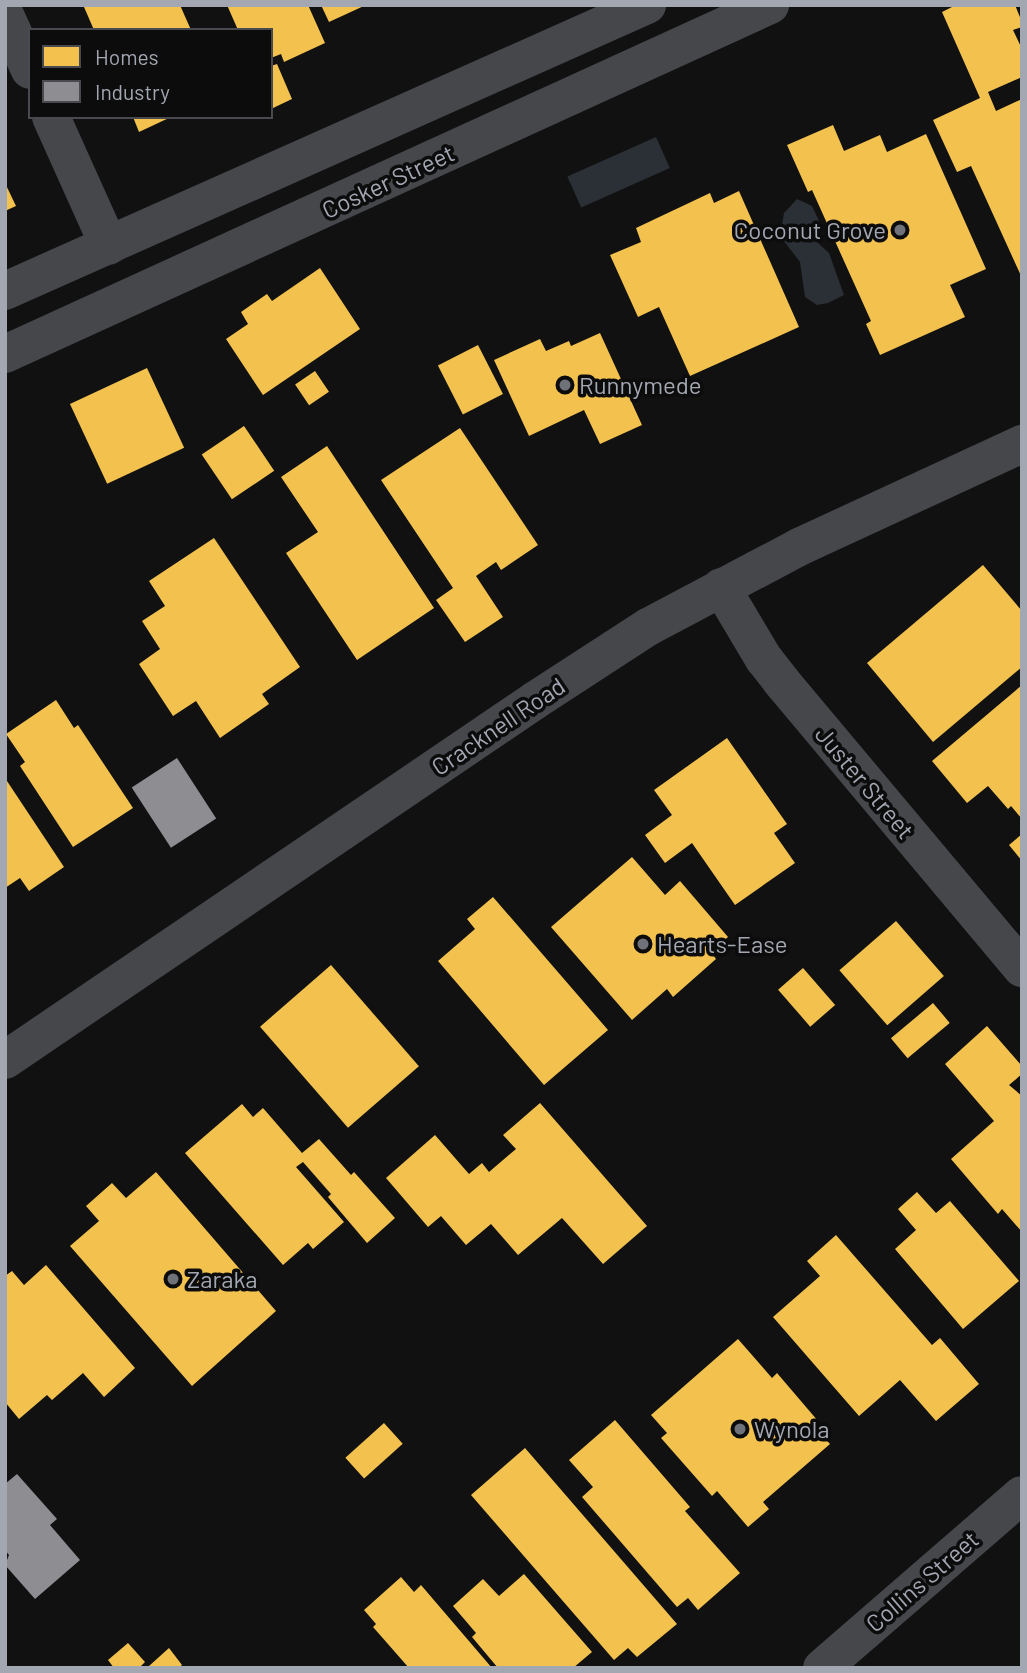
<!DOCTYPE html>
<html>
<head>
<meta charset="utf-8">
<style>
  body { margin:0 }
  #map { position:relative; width:1027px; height:1673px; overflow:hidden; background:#111112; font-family:Barlow,sans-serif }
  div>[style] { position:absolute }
  .water>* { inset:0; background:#2a3035; transform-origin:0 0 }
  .homes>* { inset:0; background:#f2c14e; transform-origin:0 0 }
  .industry>* { inset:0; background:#8d8d92; transform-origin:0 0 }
  .minor>* { height:38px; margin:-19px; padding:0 19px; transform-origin:19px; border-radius:19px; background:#45474a }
  .tertiary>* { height:38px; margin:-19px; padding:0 19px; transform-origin:19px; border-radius:19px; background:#45474a }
  .dots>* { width:19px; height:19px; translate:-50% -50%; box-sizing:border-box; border:4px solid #0c0c0d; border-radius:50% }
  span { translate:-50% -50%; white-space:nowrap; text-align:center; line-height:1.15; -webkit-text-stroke:7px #0c0c0d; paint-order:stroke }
  .street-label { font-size:24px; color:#a3a7b1 }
  .poi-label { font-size:24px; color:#a3a7b1 }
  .right { translate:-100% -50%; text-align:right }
  .left { translate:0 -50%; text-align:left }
  .frame { position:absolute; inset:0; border:7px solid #a3a7b1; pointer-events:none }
  .legend { position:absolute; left:28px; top:28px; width:245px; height:91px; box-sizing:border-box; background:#0c0c0d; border:2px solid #484a4f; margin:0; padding:9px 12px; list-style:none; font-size:21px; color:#a3a7b1 }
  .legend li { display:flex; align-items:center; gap:14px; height:35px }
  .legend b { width:35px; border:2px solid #484a4f }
</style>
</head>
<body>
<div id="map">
  <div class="water">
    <i style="left:656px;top:137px;width:34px;height:97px;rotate:66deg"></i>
    <i style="clip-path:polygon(797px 199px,812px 206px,820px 223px,817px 242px,829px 253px,844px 295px,828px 303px,817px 305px,805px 297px,800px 262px,780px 236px,784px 213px)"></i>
  </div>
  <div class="homes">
    <i style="clip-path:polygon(89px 5px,180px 5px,191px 30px,94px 30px,84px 7px)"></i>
    <i style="clip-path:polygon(227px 5px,308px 5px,325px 43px,284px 62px,281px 54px,271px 58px,271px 30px,238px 30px)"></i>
    <i style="clip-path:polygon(321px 5px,366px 5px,329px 22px)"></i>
    <i style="clip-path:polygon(956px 5px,1015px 5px,1022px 22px,1022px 27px,1013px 30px,1022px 49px,1022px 77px,988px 92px,996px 111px,1022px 99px,1022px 278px,971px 166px,957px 172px,933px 120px,980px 98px,942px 12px)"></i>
    <i style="clip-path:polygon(277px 64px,292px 99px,271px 109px,271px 66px)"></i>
    <i style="clip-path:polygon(133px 117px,171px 117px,139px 132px)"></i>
    <i style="clip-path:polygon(833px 125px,844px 151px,880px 135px,887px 152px,926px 134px,986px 269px,950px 285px,965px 317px,880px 355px,866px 324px,871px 321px,812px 190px,808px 192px,787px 145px)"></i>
    <i style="clip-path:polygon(5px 183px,16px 206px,5px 211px)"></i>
    <i style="clip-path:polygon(739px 191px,799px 327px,690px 376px,659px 307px,638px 317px,610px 255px,641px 242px,636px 228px,710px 193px,714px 203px)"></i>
    <i style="clip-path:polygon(320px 268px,360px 329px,263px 395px,226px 339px,248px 324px,241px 312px,267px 294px,272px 301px)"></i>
    <i style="clip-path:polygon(600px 333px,642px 425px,600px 444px,584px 410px,529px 436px,494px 360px,540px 339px,546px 351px,569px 341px,571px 346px)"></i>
    <i style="left:478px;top:345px;width:55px;height:45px;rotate:63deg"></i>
    <i style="left:147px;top:368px;width:88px;height:85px;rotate:65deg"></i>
    <i style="left:315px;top:371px;width:25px;height:24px;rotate:56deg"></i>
    <i style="left:244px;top:426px;width:54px;height:51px;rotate:56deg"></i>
    <i style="clip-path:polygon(460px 428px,538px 545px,501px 570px,496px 562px,476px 576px,503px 617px,465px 642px,436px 600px,453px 588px,381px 480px)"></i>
    <i style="clip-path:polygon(327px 446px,434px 608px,357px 660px,286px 553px,318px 532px,281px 477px)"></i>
    <i style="clip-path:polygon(214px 538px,300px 667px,262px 694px,269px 704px,220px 738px,196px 701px,173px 716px,139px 664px,160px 649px,142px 621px,165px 606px,149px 581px)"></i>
    <i style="clip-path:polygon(983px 565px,1022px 611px,1022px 667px,933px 742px,867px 663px)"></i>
    <i style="clip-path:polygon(1022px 685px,1022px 819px,1011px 806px,1008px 809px,988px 786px,967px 803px,932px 761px)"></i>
    <i style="clip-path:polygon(56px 700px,74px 728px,78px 725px,133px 808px,73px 847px,20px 766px,25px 762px,6px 734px)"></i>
    <i style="clip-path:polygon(727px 738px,787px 824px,774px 833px,795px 863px,735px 905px,692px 843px,665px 863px,645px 835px,672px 815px,654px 790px)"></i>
    <i style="clip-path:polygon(5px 778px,64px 867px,29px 891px,20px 878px,5px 888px)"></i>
    <i style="clip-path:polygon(1022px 834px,1022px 861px,1009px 845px)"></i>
    <i style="clip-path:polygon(632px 857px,665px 895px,680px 881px,728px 937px,711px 952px,716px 959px,673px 997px,667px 989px,632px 1020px,551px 927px)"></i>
    <i style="clip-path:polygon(493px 897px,608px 1030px,544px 1085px,438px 961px,475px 929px,467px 919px)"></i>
    <i style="left:896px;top:921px;width:73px;height:75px;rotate:49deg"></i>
    <i style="left:331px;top:965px;width:134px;height:94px;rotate:49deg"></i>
    <i style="left:803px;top:968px;width:49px;height:33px;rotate:49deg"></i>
    <i style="left:933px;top:1003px;width:26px;height:55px;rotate:50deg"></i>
    <i style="clip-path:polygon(987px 1026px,1022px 1066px,1022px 1074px,1009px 1085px,1022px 1096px,1022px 1232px,1002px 1209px,998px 1214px,951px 1159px,994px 1121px,945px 1064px)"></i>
    <i style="clip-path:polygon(540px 1103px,647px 1226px,603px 1264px,562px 1218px,518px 1255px,491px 1224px,466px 1245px,441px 1216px,428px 1227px,386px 1178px,435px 1135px,469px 1174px,482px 1163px,489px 1172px,516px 1149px,503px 1135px)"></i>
    <i style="clip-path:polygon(242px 1104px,253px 1117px,263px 1108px,302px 1153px,319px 1139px,351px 1175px,354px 1172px,395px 1218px,367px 1243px,328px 1197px,331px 1194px,303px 1162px,296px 1167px,344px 1222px,313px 1249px,308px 1243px,283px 1265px,185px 1153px)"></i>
    <i style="clip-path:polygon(156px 1172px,276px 1311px,192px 1386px,70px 1246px,99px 1221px,86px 1206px,112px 1183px,126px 1198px)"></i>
    <i style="clip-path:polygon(917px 1192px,936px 1213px,950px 1201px,1019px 1281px,963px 1329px,895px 1249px,916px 1230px,898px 1209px)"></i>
    <i style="clip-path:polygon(836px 1235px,932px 1345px,940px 1338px,979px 1384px,936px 1421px,900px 1380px,859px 1416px,773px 1317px,820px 1276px,807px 1261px)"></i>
    <i style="clip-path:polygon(46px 1265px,135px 1368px,104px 1397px,83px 1373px,52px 1400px,47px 1395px,19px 1419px,5px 1402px,5px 1276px,12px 1271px,24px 1285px)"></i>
    <i style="clip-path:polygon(738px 1339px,772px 1378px,777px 1373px,818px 1421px,813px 1425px,830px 1444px,763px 1502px,769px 1509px,748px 1527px,717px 1491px,712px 1496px,661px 1438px,667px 1433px,651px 1415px)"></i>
    <i style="clip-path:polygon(615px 1420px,690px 1507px,685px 1511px,740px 1573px,698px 1610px,688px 1598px,677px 1607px,582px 1497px,593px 1487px,569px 1460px)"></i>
    <i style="left:384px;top:1423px;width:28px;height:52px;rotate:48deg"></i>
    <i style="clip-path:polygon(525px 1448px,677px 1624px,637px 1657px,628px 1648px,614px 1660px,471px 1495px)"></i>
    <i style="clip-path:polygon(524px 1574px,592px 1652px,573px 1668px,498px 1668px,472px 1637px,476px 1633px,453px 1606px,483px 1579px,499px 1596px)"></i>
    <i style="clip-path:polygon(401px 1577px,414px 1592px,421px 1585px,492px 1668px,409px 1668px,373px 1627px,376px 1624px,364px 1610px)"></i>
    <i style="clip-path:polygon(128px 1643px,145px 1662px,139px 1668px,114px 1668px,108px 1660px)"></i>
    <i style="clip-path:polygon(169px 1648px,182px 1665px,178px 1668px,151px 1668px,149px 1666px)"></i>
  </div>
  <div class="industry">
    <i style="left:177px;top:758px;width:72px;height:54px;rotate:57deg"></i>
    <i style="clip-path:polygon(17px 1474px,57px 1519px,50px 1525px,80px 1560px,35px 1599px,5px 1565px,9px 1555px,5px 1550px,5px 1484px)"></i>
  </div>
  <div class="minor">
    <i style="left:5px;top:15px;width:60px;rotate:65.6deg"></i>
    <i style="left:51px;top:117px;width:141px;rotate:65.8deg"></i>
    <i style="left:5px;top:291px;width:703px;rotate:-24.01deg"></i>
    <i style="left:5px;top:354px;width:841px;rotate:-24.52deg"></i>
    <i style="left:721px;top:587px;width:84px;rotate:59.2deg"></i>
    <i style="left:764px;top:659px;width:28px;rotate:52deg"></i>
    <i style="left:781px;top:681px;width:375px;rotate:50deg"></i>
    <i style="left:822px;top:1668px;width:264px;rotate:-40.9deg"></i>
  </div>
  <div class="tertiary">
    <i style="left:5px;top:1060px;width:639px;rotate:-34.16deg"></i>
    <i style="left:534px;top:701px;width:136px;rotate:-33deg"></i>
    <i style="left:648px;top:627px;width:171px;rotate:-27.9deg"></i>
    <i style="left:799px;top:547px;width:246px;rotate:-24.8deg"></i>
  </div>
  <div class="dots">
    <i style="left:900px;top:230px;background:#707279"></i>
    <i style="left:565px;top:385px;background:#707279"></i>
    <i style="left:643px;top:944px;background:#707279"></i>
    <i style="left:173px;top:1279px;background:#707279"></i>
    <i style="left:740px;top:1429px;background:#707279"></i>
  </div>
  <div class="street-label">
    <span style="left:388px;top:181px;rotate:-25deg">Cosker Street</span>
    <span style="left:498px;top:726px;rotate:-34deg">Cracknell Road</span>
    <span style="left:865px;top:782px;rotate:50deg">Juster Street</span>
    <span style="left:922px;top:1581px;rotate:-41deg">Collins Street</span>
  </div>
  <div class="poi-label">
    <span class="right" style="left:886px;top:230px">Coconut Grove</span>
    <span class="left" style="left:579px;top:385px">Runnymede</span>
    <span class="left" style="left:657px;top:944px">Hearts-Ease</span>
    <span class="left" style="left:187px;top:1279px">Zaraka</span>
    <span class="left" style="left:754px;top:1429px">Wynola</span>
  </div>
  <div class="frame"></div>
  <ul class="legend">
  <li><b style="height:19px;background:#f2c14e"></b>Homes</li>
  <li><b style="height:19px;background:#8d8d92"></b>Industry</li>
  </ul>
</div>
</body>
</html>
